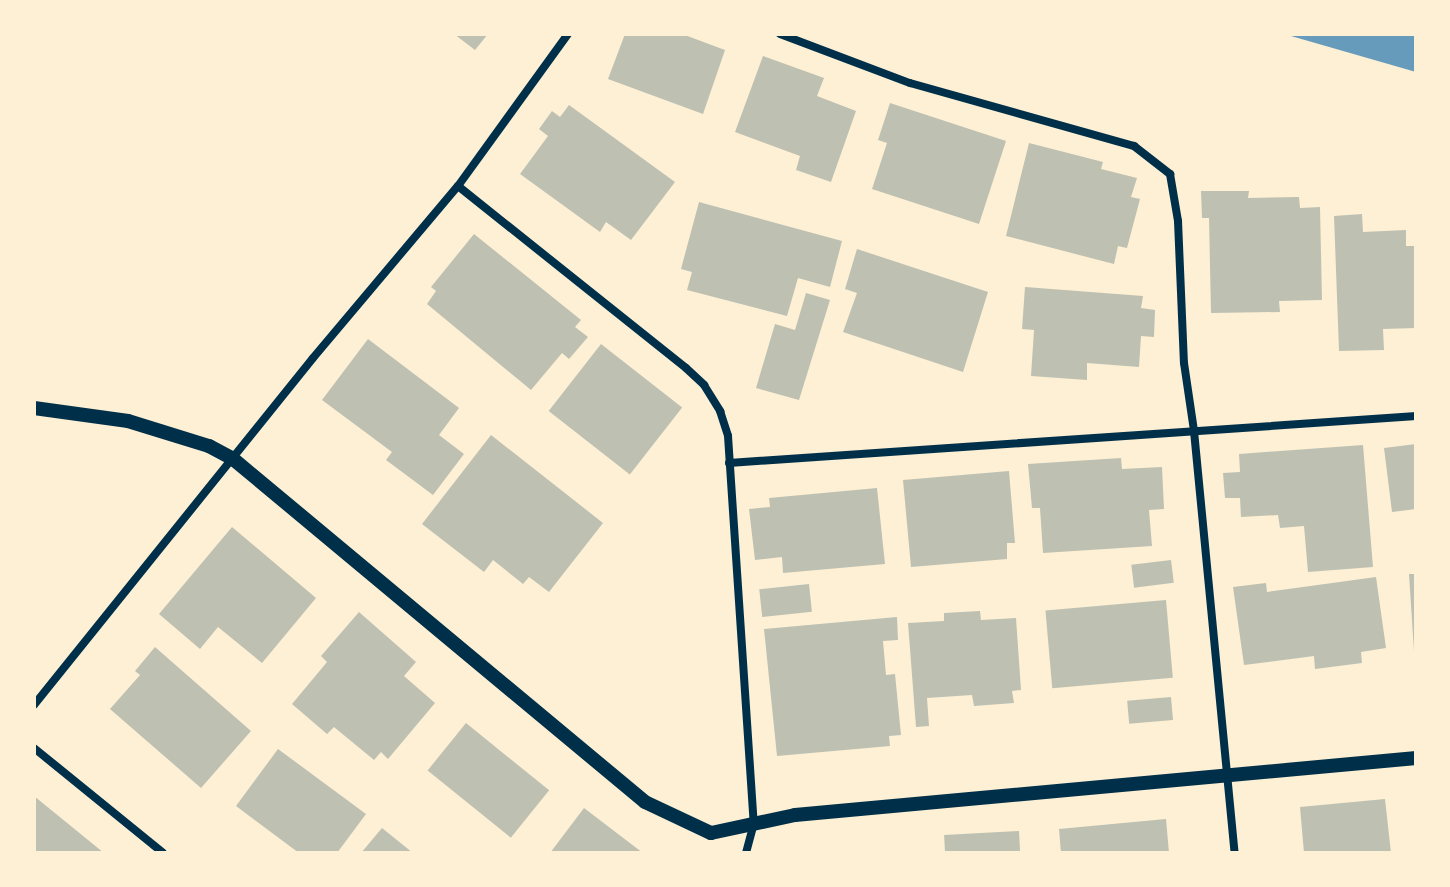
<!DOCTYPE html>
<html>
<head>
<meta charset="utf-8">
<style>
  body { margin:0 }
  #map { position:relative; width:1450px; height:887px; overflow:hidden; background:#fdf0d5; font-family:Rubik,sans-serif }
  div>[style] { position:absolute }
  .water>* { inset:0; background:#669bbc }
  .building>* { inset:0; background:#bec0b2; transform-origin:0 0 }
  .minor>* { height:8px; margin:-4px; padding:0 4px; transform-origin:4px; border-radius:4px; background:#003049 }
  .tertiary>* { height:14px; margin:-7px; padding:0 7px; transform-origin:7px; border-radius:7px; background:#003049 }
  span { translate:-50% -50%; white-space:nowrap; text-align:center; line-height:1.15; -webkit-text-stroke:8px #fdf0d5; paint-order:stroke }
  .frame { position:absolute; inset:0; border:36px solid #fdf0d5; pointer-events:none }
</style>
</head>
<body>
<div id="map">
  <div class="water">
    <i style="clip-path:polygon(1284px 34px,1416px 34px,1416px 72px)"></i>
  </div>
  <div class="building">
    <i style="clip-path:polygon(454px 34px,488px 34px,475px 50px)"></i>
    <i style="clip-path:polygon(625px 34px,682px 34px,725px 50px,703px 114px,608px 79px)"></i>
    <i style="clip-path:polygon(763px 56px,824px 78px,817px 96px,856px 111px,831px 182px,796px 170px,800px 156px,735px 132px)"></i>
    <i style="clip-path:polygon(890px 103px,1006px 141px,979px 224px,872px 189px,887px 143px,878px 140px)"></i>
    <i style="clip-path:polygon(569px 105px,675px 182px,631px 240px,606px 222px,600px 232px,520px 174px,548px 136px,539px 129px,552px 111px,560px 117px)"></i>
    <i style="clip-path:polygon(1029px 143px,1103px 162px,1101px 169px,1137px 178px,1131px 197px,1140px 199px,1127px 248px,1118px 246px,1114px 264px,1006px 236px)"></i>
    <i style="clip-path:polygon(1201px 191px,1249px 191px,1248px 198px,1299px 197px,1300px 208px,1320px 207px,1322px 300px,1279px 301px,1280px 312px,1211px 313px,1209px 218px,1202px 218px)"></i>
    <i style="clip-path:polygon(699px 202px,842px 241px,830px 287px,798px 278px,787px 316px,687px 290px,692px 272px,681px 269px)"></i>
    <i style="clip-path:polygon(1362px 214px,1363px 232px,1406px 230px,1406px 246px,1416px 246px,1416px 328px,1383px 329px,1384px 350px,1339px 351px,1334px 216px)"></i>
    <i style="clip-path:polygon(474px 234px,581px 320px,575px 327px,588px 337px,569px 359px,562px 353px,531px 390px,427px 304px,436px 291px,431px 287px)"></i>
    <i style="clip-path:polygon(857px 249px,988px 292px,963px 372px,843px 332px,857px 293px,845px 289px)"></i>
    <i style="clip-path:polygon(1025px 287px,1143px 296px,1141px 308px,1155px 310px,1154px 337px,1141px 336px,1139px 367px,1087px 363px,1087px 380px,1031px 376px,1034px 330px,1022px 329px)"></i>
    <i style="clip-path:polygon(806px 293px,830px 300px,799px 400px,756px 388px,775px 324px,795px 330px)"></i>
    <i style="clip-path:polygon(368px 339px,459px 408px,439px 435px,464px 454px,433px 495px,386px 460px,392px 452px,322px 400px)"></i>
    <i style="left:601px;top:344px;width:103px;height:85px;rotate:38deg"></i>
    <i style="clip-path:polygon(491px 435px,603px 523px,549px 592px,529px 577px,523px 584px,493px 560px,484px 572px,422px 524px)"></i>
    <i style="clip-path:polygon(1416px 444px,1416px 509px,1392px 512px,1384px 448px)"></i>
    <i style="clip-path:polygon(1363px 445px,1373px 567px,1308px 572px,1304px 526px,1280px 528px,1278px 515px,1241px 517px,1240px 498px,1225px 498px,1223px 473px,1240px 472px,1239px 454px)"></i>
    <i style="clip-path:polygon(1121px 458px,1122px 469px,1162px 467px,1164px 509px,1149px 510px,1152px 546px,1043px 553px,1040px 508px,1032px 508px,1028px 464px)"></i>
    <i style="clip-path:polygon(1009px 471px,1015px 543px,1007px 543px,1007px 559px,911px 567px,903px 480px)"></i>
    <i style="clip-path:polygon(877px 488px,885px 564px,783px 573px,782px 557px,755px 560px,749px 509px,770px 507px,769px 498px)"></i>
    <i style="clip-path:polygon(232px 527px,316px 598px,262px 663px,218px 627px,200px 649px,159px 614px)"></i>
    <i style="left:1171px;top:560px;width:23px;height:40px;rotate:83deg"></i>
    <i style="clip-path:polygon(1409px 574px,1416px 574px,1416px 651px,1414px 651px)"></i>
    <i style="clip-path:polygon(1376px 577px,1386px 648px,1361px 652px,1362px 663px,1315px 669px,1314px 656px,1244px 665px,1233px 587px,1266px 583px,1267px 592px)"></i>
    <i style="left:809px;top:584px;width:28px;height:50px;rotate:84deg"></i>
    <i style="left:1166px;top:600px;width:78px;height:121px;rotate:85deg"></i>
    <i style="clip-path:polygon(980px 611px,981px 620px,1016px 618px,1021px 690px,1012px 691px,1014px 703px,974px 706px,972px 695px,927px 698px,929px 726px,916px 727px,908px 623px,944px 621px,944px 613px)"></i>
    <i style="clip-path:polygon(359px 612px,416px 662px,404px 676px,435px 703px,388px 759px,381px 752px,374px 760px,334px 727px,327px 734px,292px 704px,327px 662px,321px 656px)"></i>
    <i style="clip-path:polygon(897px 617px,898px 640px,883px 641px,886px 675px,895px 674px,901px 735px,889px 736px,890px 746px,777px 756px,764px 629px)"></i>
    <i style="clip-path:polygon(155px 647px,251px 731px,201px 788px,110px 709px,140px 675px,135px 671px)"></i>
    <i style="left:1171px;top:697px;width:23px;height:44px;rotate:85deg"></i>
    <i style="left:466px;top:723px;width:107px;height:61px;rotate:39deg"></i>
    <i style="clip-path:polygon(278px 749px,366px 814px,337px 853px,299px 853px,236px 806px)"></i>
    <i style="clip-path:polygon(34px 796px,104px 853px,34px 853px)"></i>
    <i style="clip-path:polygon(1385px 799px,1391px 853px,1304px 853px,1300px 807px)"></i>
    <i style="clip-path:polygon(584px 808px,643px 853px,550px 853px)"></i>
    <i style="clip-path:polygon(1166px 819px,1169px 853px,1061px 853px,1059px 829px)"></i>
    <i style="clip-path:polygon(382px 828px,413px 853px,361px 853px)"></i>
    <i style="left:1019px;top:831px;width:22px;height:75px;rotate:87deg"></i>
  </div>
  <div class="minor">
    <i style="left:780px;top:34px;width:139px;rotate:20.7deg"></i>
    <i style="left:910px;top:83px;width:233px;rotate:15.7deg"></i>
    <i style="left:1134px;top:146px;width:46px;rotate:37.9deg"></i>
    <i style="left:1170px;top:174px;width:48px;rotate:80.3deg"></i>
    <i style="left:1178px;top:221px;width:142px;rotate:87.6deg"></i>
    <i style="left:1184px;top:363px;width:69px;rotate:81.6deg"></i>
    <i style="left:1194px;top:431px;width:424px;rotate:84.5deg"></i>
    <i style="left:458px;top:186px;width:292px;rotate:38.6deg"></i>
    <i style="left:686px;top:368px;width:25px;rotate:43deg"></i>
    <i style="left:704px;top:385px;width:31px;rotate:58deg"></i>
    <i style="left:720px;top:411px;width:26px;rotate:72deg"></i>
    <i style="left:728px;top:436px;width:388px;rotate:86.2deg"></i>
    <i style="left:754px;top:823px;width:31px;rotate:105deg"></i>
    <i style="left:729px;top:463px;width:689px;rotate:-3.91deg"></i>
    <i style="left:34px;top:705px;width:445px;rotate:-51.2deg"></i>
    <i style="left:313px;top:358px;width:225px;rotate:-49.9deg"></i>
    <i style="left:458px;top:186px;width:188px;rotate:-54.1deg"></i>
    <i style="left:34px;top:748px;width:166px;rotate:39.1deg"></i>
  </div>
  <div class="tertiary">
    <i style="left:34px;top:408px;width:95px;rotate:7.9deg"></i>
    <i style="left:128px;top:421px;width:85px;rotate:17.2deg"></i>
    <i style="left:209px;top:446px;width:26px;rotate:28deg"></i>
    <i style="left:232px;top:458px;width:537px;rotate:39.79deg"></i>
    <i style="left:645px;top:802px;width:73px;rotate:25.2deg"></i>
    <i style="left:711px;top:833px;width:86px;rotate:-12.1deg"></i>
    <i style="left:795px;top:815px;width:624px;rotate:-5.24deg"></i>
  </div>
  <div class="frame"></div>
</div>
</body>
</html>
